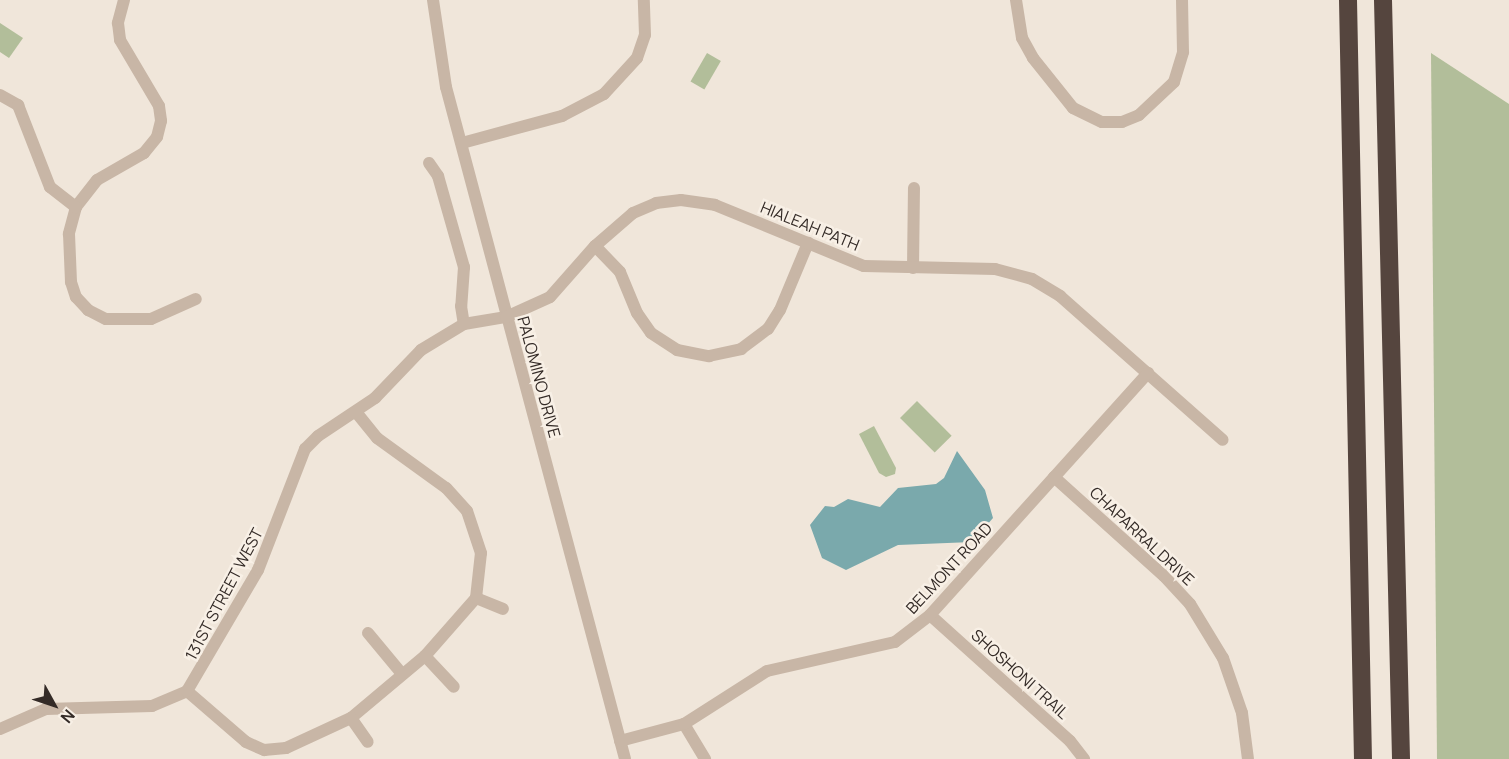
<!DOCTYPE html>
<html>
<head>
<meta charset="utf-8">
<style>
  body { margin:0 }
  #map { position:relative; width:1509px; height:759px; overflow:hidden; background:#f0e6da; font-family:Manrope,sans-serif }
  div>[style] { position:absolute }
  .green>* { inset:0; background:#b2be9a; transform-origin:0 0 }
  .water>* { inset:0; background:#7aa9ac }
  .minor>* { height:12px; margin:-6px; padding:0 6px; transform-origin:6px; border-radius:6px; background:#c8b6a6 }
  .highway>* { height:18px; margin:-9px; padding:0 9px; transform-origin:9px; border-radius:9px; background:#55453e }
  span { translate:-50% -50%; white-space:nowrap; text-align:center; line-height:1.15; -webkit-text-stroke:5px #f8f0e6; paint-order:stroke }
  .street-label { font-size:16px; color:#342b27 }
  .north { position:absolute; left:24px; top:675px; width:60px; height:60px; -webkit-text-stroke:4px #f8f0e6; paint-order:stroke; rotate:130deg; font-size:16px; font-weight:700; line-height:24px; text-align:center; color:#342b27 }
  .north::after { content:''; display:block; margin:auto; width:21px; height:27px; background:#342b27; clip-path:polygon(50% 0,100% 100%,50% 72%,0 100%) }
</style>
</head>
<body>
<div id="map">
  <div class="green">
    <i style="clip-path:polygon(0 23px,23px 38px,9px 58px,0 52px)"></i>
    <i style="left:707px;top:53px;width:16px;height:33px;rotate:30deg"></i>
    <i style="clip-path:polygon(1431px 53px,1509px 104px,1509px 759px,1437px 759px)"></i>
    <i style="left:917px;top:401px;width:49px;height:24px;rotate:45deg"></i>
    <i style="clip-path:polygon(874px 426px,896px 468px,895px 474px,886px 477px,879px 473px,859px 434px)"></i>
  </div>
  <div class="water">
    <i style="clip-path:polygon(957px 451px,985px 490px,993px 518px,972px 542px,898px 545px,846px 570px,822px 558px,810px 525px,825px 506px,834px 507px,848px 499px,880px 507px,898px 488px,936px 484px,944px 478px)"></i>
  </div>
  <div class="minor">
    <i style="left:124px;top:0;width:24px;rotate:105deg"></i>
    <i style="left:118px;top:23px;width:17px;rotate:83deg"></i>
    <i style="left:120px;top:40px;width:77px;rotate:59.4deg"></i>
    <i style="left:159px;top:106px;width:15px;rotate:82deg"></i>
    <i style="left:161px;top:121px;width:16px;rotate:104deg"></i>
    <i style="left:157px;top:137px;width:21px;rotate:129deg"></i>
    <i style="left:144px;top:153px;width:54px;rotate:150.1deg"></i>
    <i style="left:97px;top:180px;width:34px;rotate:128deg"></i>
    <i style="left:76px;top:207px;width:28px;rotate:105deg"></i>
    <i style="left:69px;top:234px;width:48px;rotate:87.6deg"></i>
    <i style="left:71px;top:282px;width:16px;rotate:72deg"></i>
    <i style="left:76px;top:297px;width:18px;rotate:47deg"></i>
    <i style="left:88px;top:310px;width:20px;rotate:27deg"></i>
    <i style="left:106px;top:319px;width:45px"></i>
    <i style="left:151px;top:319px;width:49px;rotate:-24deg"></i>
    <i style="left:433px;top:0;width:88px;rotate:81.5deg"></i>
    <i style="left:446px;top:87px;width:695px;rotate:75.08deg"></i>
    <i style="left:1016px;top:0;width:38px;rotate:81deg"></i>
    <i style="left:1022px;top:38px;width:23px;rotate:61deg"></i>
    <i style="left:1033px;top:58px;width:64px;rotate:51.3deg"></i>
    <i style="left:1073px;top:108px;width:32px;rotate:26deg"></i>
    <i style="left:1102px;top:122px;width:20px"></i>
    <i style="left:1122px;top:122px;width:18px;rotate:-22deg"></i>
    <i style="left:1139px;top:115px;width:48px;rotate:-43.3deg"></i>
    <i style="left:1174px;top:82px;width:31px;rotate:-73deg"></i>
    <i style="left:1183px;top:52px;width:52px;rotate:-91.1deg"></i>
    <i style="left:0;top:95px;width:21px;rotate:29deg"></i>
    <i style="left:18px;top:105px;width:88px;rotate:68.7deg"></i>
    <i style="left:50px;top:187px;width:33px;rotate:38deg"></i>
    <i style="left:462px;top:143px;width:104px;rotate:-15.1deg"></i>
    <i style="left:562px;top:116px;width:47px;rotate:-27.6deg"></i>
    <i style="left:604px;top:94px;width:49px;rotate:-47.5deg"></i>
    <i style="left:637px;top:58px;width:24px;rotate:-71deg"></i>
    <i style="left:645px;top:35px;width:35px;rotate:-92deg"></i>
    <i style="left:429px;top:163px;width:16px;rotate:55deg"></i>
    <i style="left:438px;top:176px;width:95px;rotate:74.1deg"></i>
    <i style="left:464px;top:267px;width:39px;rotate:94deg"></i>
    <i style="left:461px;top:306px;width:18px;rotate:81deg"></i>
    <i style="left:595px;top:246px;width:36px;rotate:46deg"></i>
    <i style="left:620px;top:272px;width:44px;rotate:67.5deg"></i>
    <i style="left:637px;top:313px;width:24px;rotate:55deg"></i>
    <i style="left:651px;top:333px;width:31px;rotate:33deg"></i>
    <i style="left:677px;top:350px;width:33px;rotate:11deg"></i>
    <i style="left:709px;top:356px;width:33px;rotate:-12deg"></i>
    <i style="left:741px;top:349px;width:34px;rotate:-37deg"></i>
    <i style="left:768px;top:329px;width:22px;rotate:-58deg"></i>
    <i style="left:780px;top:310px;width:73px;rotate:-67.3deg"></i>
    <i style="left:913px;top:268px;width:80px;rotate:-89.3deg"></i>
    <i style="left:1054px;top:477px;width:148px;rotate:42deg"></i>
    <i style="left:1164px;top:576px;width:38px;rotate:47deg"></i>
    <i style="left:1190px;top:604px;width:63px;rotate:58.6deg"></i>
    <i style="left:1223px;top:658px;width:58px;rotate:70.9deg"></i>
    <i style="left:1242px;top:713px;width:46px;rotate:82.6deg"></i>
    <i style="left:476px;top:598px;width:29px;rotate:22deg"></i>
    <i style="left:930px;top:615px;width:188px;rotate:42deg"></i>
    <i style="left:1070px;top:741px;width:23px;rotate:52deg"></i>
    <i style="left:368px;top:633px;width:53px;rotate:50.3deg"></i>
    <i style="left:425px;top:656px;width:42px;rotate:46.9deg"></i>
    <i style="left:187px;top:691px;width:78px;rotate:40.8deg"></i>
    <i style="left:246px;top:742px;width:20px;rotate:24deg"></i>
    <i style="left:264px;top:750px;width:22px;rotate:-5deg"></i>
    <i style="left:286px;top:748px;width:72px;rotate:-24.8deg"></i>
    <i style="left:351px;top:718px;width:97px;rotate:-40deg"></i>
    <i style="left:425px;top:656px;width:77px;rotate:-48.7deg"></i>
    <i style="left:476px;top:598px;width:45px;rotate:-83.7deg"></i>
    <i style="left:481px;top:553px;width:44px;rotate:-108.4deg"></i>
    <i style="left:467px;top:511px;width:31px;rotate:-132deg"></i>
    <i style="left:446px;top:488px;width:85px;rotate:-144.1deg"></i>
    <i style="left:377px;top:438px;width:32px;rotate:-129deg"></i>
    <i style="left:351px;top:718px;width:29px;rotate:55deg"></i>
    <i style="left:684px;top:724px;width:41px;rotate:59deg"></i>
    <i style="left:0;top:729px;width:50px;rotate:-23.5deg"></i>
    <i style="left:46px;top:709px;width:106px;rotate:-1.6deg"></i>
    <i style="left:152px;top:706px;width:38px;rotate:-23deg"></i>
    <i style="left:187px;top:691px;width:140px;rotate:-59.6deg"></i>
    <i style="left:258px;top:570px;width:130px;rotate:-68.8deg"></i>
    <i style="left:305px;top:449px;width:18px;rotate:-45deg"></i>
    <i style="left:318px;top:436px;width:69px;rotate:-33.7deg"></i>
    <i style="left:375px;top:398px;width:66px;rotate:-46.2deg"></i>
    <i style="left:421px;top:350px;width:50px;rotate:-31.2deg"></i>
    <i style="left:464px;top:324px;width:43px;rotate:-9.5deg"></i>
    <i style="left:506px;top:317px;width:48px;rotate:-24.4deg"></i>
    <i style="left:550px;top:297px;width:68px;rotate:-48.6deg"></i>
    <i style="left:595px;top:246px;width:50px;rotate:-41deg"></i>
    <i style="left:633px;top:213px;width:25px;rotate:-23deg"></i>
    <i style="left:656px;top:203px;width:25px;rotate:-7deg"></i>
    <i style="left:681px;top:200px;width:34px;rotate:8deg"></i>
    <i style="left:715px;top:205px;width:161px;rotate:22.3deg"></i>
    <i style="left:864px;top:266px;width:131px;rotate:1.3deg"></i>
    <i style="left:995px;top:269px;width:38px;rotate:15deg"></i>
    <i style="left:1032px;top:279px;width:33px;rotate:31deg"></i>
    <i style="left:1060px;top:296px;width:217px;rotate:41.5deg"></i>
    <i style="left:620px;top:741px;width:66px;rotate:-14.9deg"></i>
    <i style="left:684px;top:724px;width:98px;rotate:-32.6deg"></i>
    <i style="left:767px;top:671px;width:131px;rotate:-12.8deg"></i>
    <i style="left:895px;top:642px;width:44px;rotate:-37.6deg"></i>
    <i style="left:930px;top:615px;width:326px;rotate:-48deg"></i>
  </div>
  <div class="highway">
    <i style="left:1348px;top:0;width:759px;rotate:88.87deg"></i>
    <i style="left:1383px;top:0;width:759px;rotate:88.64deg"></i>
  </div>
  <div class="street-label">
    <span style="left:810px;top:226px;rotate:22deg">HIALEAH PATH</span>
    <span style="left:539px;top:377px;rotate:75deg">PALOMINO DRIVE</span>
    <span style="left:1142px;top:536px;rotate:43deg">CHAPARRAL DRIVE</span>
    <span style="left:949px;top:568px;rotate:-47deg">BELMONT ROAD</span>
    <span style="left:224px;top:594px;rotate:-62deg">131ST STREET WEST</span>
    <span style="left:1020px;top:674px;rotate:42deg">SHOSHONI TRAIL</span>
  </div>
  <div class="north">N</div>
</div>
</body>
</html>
